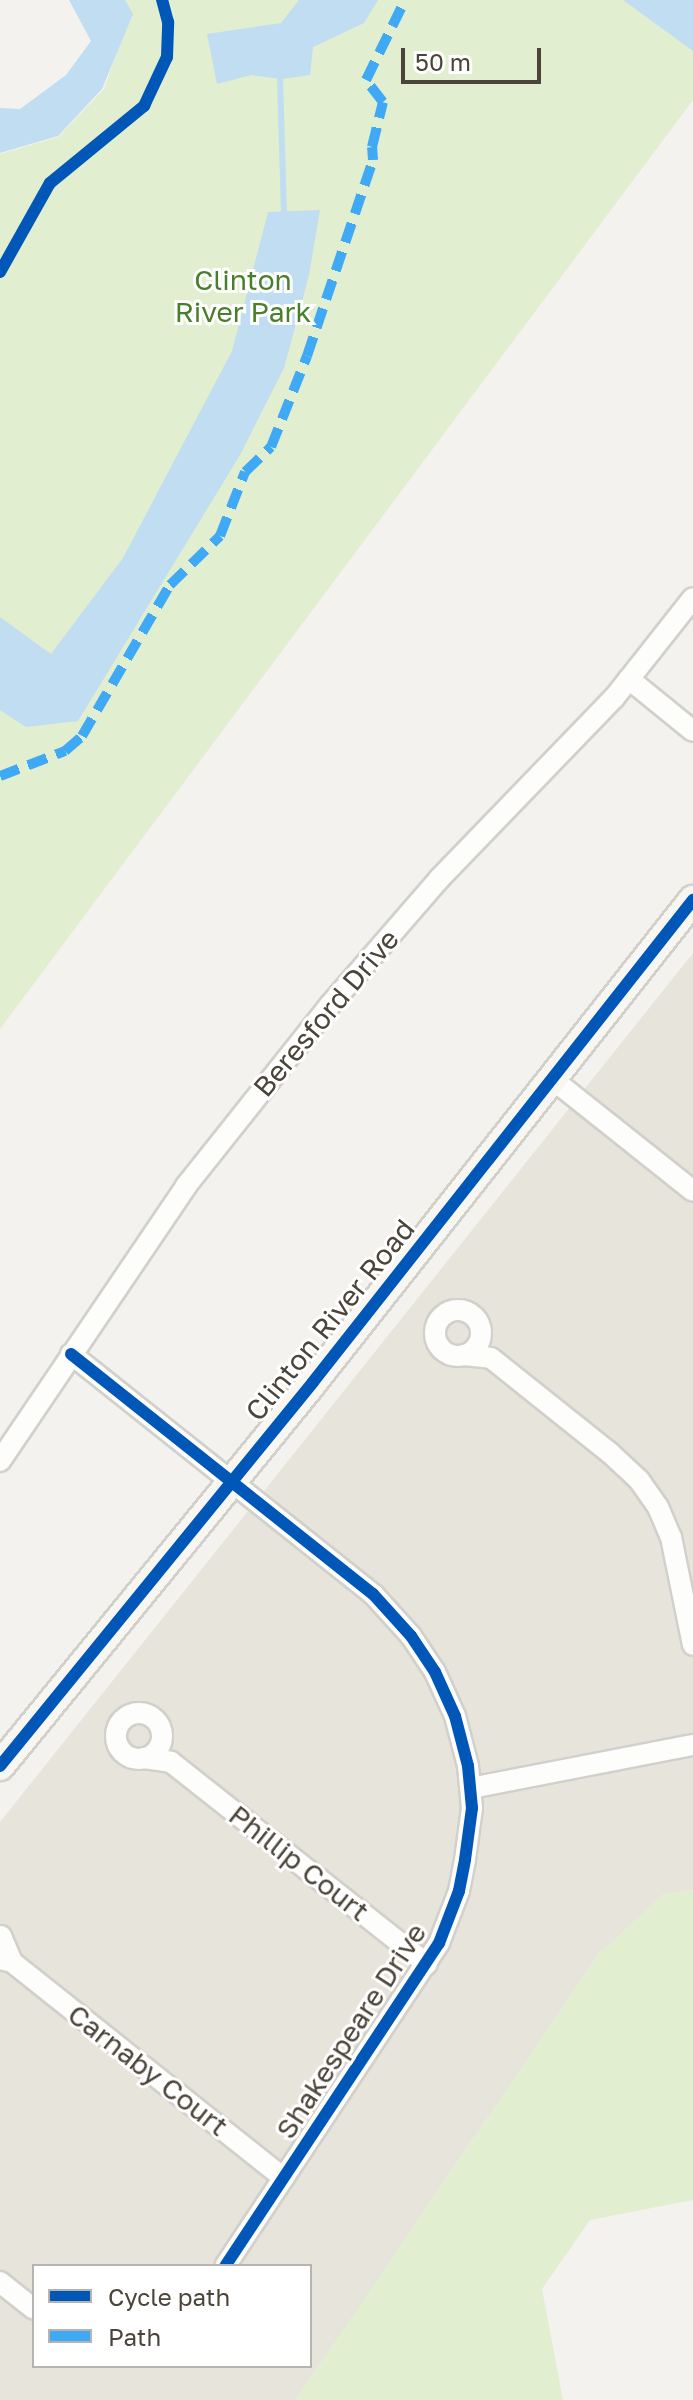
<!DOCTYPE html>
<html>
<head>
<meta charset="utf-8">
<style>
  body { margin:0 }
  #map { position:relative; width:693px; height:2400px; overflow:hidden; background:#f4f2ee; font-family:"Golos Text",sans-serif }
  div>[style] { position:absolute }
  .residential>* { inset:0; background:#e7e4dc }
  .green>* { inset:0; background:#e1eecf }
  .water>* { inset:0; background:#c0ddf1 }
  .stream>* { height:6px; margin:-3px; padding:0 3px; transform-origin:3px; border-radius:3px; background:#c0ddf1 }
  .roads { filter:drop-shadow(2px 0 #d2d0cb) drop-shadow(-2px 0 #d2d0cb) drop-shadow(0 2px #d2d0cb) drop-shadow(0 -2px #d2d0cb) }
  .street>* { height:20px; margin:-10px; padding:0 10px; transform-origin:10px; border-radius:10px; background:#fdfdfc }
  .street>.ring { margin:-10px; padding:0; box-sizing:content-box; background:none; border:20px solid #fdfdfc; border-radius:50% }
  .secondary>* { height:28px; margin:-14px; padding:0 14px; transform-origin:14px; border-radius:14px; background:#f7f6f1 }
  .quiet>* { height:10px; margin-top:-5px; transform-origin:0; background:repeating-linear-gradient(90deg,#3fa9f5 0 20px,transparent 0 30px) }
  .cycleway>* { height:12px; margin:-6px; padding:0 6px; transform-origin:6px; border-radius:6px; background:#0057b8 }
  span { translate:-50% -50%; white-space:nowrap; text-align:center; line-height:1.15; -webkit-text-stroke:6px #fff; paint-order:stroke }
  .park-label { font-size:28px; color:#4a7f2a }
  .street-label { font-size:28px; color:#4b4439 }
  .legend { position:absolute; left:32px; top:2264px; width:280px; height:104px; box-sizing:border-box; background:#fff; border:2px solid #b7b4b0; margin:0; padding:10px 14px; list-style:none; font-size:24px; color:#4b4439 }
  .legend li { display:flex; align-items:center; gap:16px; height:40px }
  .legend b { width:40px; border:2px solid #b7b4b0 }
  .scale { position:absolute; left:401px; top:48px; width:140px; height:36px; box-sizing:border-box; border:4px solid #4b4439; border-top:0; padding-left:10px; font-size:24px; line-height:28px; white-space:nowrap; color:#4b4439; -webkit-text-stroke:6px #fff; paint-order:stroke }
</style>
</head>
<body>
<div id="map">
  <div class="residential">
    <i style="clip-path:polygon(evenodd,693px 953px,693px 1890px,664px 1894px,598px 1955px,296px 2400px,0 2400px,0 1822px,693px 953px,34px 2266px,310px 2266px,310px 2366px,34px 2366px,34px 2266px)"></i>
  </div>
  <div class="green">
    <i style="clip-path:polygon(124px 0,693px 0,693px 100px,0 1029px,0 154px,58px 137px,104px 89px,131px 13px)"></i>
    <i style="clip-path:polygon(693px 1890px,693px 2200px,590px 2220px,542px 2289px,563px 2400px,296px 2400px,598px 1955px,664px 1894px)"></i>
  </div>
  <div class="water">
    <i style="clip-path:polygon(69px 0,125px 0,133px 14px,102px 89px,58px 136px,0 153px,0 108px,20px 109px,66px 75px,91px 41px)"></i>
    <i style="clip-path:polygon(299px 0,378px 0,364px 23px,313px 47px,310px 75px,282px 79px,251px 75px,217px 84px,207px 34px,281px 23px)"></i>
    <i style="clip-path:polygon(623px 0,693px 0,693px 51px)"></i>
    <i style="clip-path:polygon(320px 210px,309px 275px,284px 368px,240px 455px,78px 721px,26px 727px,0 710px,0 617px,51px 654px,123px 558px,232px 351px,268px 212px)"></i>
  </div>
  <div class="stream">
    <i style="left:280px;top:79px;width:133px;rotate:88.3deg"></i>
  </div>
  <div class="roads">
    <div class="street">
      <i style="left:629px;top:679px;width:82px;rotate:39.1deg"></i>
      <i style="left:551px;top:1078px;width:181px;rotate:38.5deg"></i>
      <i class="ring" style="left:435px;top:1310px;width:26px;height:26px"></i>
      <i style="left:71px;top:1354px;width:386px;rotate:38.5deg"></i>
      <i style="left:373px;top:1594px;width:57px;rotate:47.9deg"></i>
      <i style="left:411px;top:1636px;width:43px;rotate:56.3deg"></i>
      <i style="left:435px;top:1672px;width:48px;rotate:65.6deg"></i>
      <i style="left:455px;top:1716px;width:52px;rotate:75.4deg"></i>
      <i style="left:468px;top:1766px;width:42px;rotate:84.6deg"></i>
      <i style="left:472px;top:1808px;width:52px;rotate:97.7deg"></i>
      <i style="left:465px;top:1860px;width:32px;rotate:101deg"></i>
      <i style="left:459px;top:1891px;width:56px;rotate:111deg"></i>
      <i style="left:439px;top:1943px;width:387px;rotate:123.5deg"></i>
      <i style="left:464px;top:1355px;width:27px;rotate:6deg"></i>
      <i style="left:491px;top:1358px;width:152px;rotate:38.6deg"></i>
      <i style="left:610px;top:1453px;width:40px;rotate:43deg"></i>
      <i style="left:639px;top:1480px;width:33px;rotate:55deg"></i>
      <i style="left:658px;top:1507px;width:33px;rotate:67deg"></i>
      <i style="left:671px;top:1537px;width:110px;rotate:78.5deg"></i>
      <i style="left:0;top:1461px;width:332px;rotate:-55.9deg"></i>
      <i style="left:186px;top:1186px;width:231px;rotate:-51.5deg"></i>
      <i style="left:330px;top:1005px;width:167px;rotate:-49.1deg"></i>
      <i style="left:439px;top:879px;width:252px;rotate:-46deg"></i>
      <i style="left:614px;top:698px;width:127px;rotate:-51.7deg"></i>
      <i class="ring" style="left:116px;top:1713px;width:26px;height:26px"></i>
      <i style="left:144px;top:1758px;width:27px;rotate:8deg"></i>
      <i style="left:171px;top:1762px;width:326px;rotate:38.3deg"></i>
      <i style="left:471px;top:1788px;width:226px;rotate:-11deg"></i>
      <i style="left:1px;top:1936px;width:28px;rotate:67deg"></i>
      <i style="left:0;top:1959px;width:12px;rotate:14deg"></i>
      <i style="left:12px;top:1962px;width:347px;rotate:38.5deg"></i>
      <i style="left:0;top:2282px;width:43px;rotate:38.5deg"></i>
    </div>
    <div class="secondary">
      <i style="left:0;top:1766px;width:495px;rotate:-50.8deg"></i>
      <i style="left:313px;top:1382px;width:614px;rotate:-51.75deg"></i>
    </div>
  </div>
  <div class="quiet">
    <i style="left:0;top:776px;width:70px;rotate:-21deg"></i>
    <i style="left:65px;top:751px;width:23px;rotate:-41deg"></i>
    <i style="left:82px;top:736px;width:175px;rotate:-59.8deg"></i>
    <i style="left:170px;top:585px;width:70px;rotate:-44.4deg"></i>
    <i style="left:220px;top:536px;width:69px;rotate:-68.7deg"></i>
    <i style="left:245px;top:472px;width:36px;rotate:-44deg"></i>
    <i style="left:271px;top:447px;width:98px;rotate:-68.4deg"></i>
    <i style="left:307px;top:356px;width:207px;rotate:-71.4deg"></i>
    <i style="left:373px;top:160px;width:13px;rotate:-94deg"></i>
    <i style="left:372px;top:147px;width:46px;rotate:-76.3deg"></i>
    <i style="left:383px;top:102px;width:28px;rotate:-128deg"></i>
    <i style="left:366px;top:80px;width:89px;rotate:-64deg"></i>
  </div>
  <div class="cycleway">
    <i style="left:0;top:272px;width:102px;rotate:-60.7deg"></i>
    <i style="left:50px;top:183px;width:122px;rotate:-39.3deg"></i>
    <i style="left:144px;top:106px;width:54px;rotate:-64.9deg"></i>
    <i style="left:167px;top:57px;width:35px;rotate:-88deg"></i>
    <i style="left:168px;top:22px;width:23px;rotate:-105deg"></i>
    <i style="left:71px;top:1354px;width:386px;rotate:38.5deg"></i>
    <i style="left:373px;top:1594px;width:57px;rotate:47.9deg"></i>
    <i style="left:411px;top:1636px;width:43px;rotate:56.3deg"></i>
    <i style="left:435px;top:1672px;width:48px;rotate:65.6deg"></i>
    <i style="left:455px;top:1716px;width:52px;rotate:75.4deg"></i>
    <i style="left:468px;top:1766px;width:42px;rotate:84.6deg"></i>
    <i style="left:472px;top:1808px;width:52px;rotate:97.7deg"></i>
    <i style="left:465px;top:1860px;width:32px;rotate:101deg"></i>
    <i style="left:459px;top:1891px;width:56px;rotate:111deg"></i>
    <i style="left:439px;top:1943px;width:387px;rotate:123.5deg"></i>
    <i style="left:0;top:1766px;width:495px;rotate:-50.8deg"></i>
    <i style="left:313px;top:1382px;width:614px;rotate:-51.75deg"></i>
  </div>
  <div class="park-label">
    <span style="left:243px;top:296px">Clinton<br>River Park</span>
  </div>
  <div class="street-label">
    <span style="left:326px;top:1013px;rotate:-50deg">Beresford Drive</span>
    <span style="left:330px;top:1320px;rotate:-51deg">Clinton River Road</span>
    <span style="left:299px;top:1863px;rotate:38deg">Phillip Court</span>
    <span style="left:351px;top:2031px;rotate:-57deg">Shakespeare Drive</span>
    <span style="left:148px;top:2070px;rotate:38deg">Carnaby Court</span>
  </div>
  <ul class="legend">
  <li><b style="height:10px;background:#0057b8"></b>Cycle path</li>
  <li><b style="height:10px;background:#3fa9f5"></b>Path</li>
  </ul>
  <div class="scale">50 m</div>
</div>
</body>
</html>
